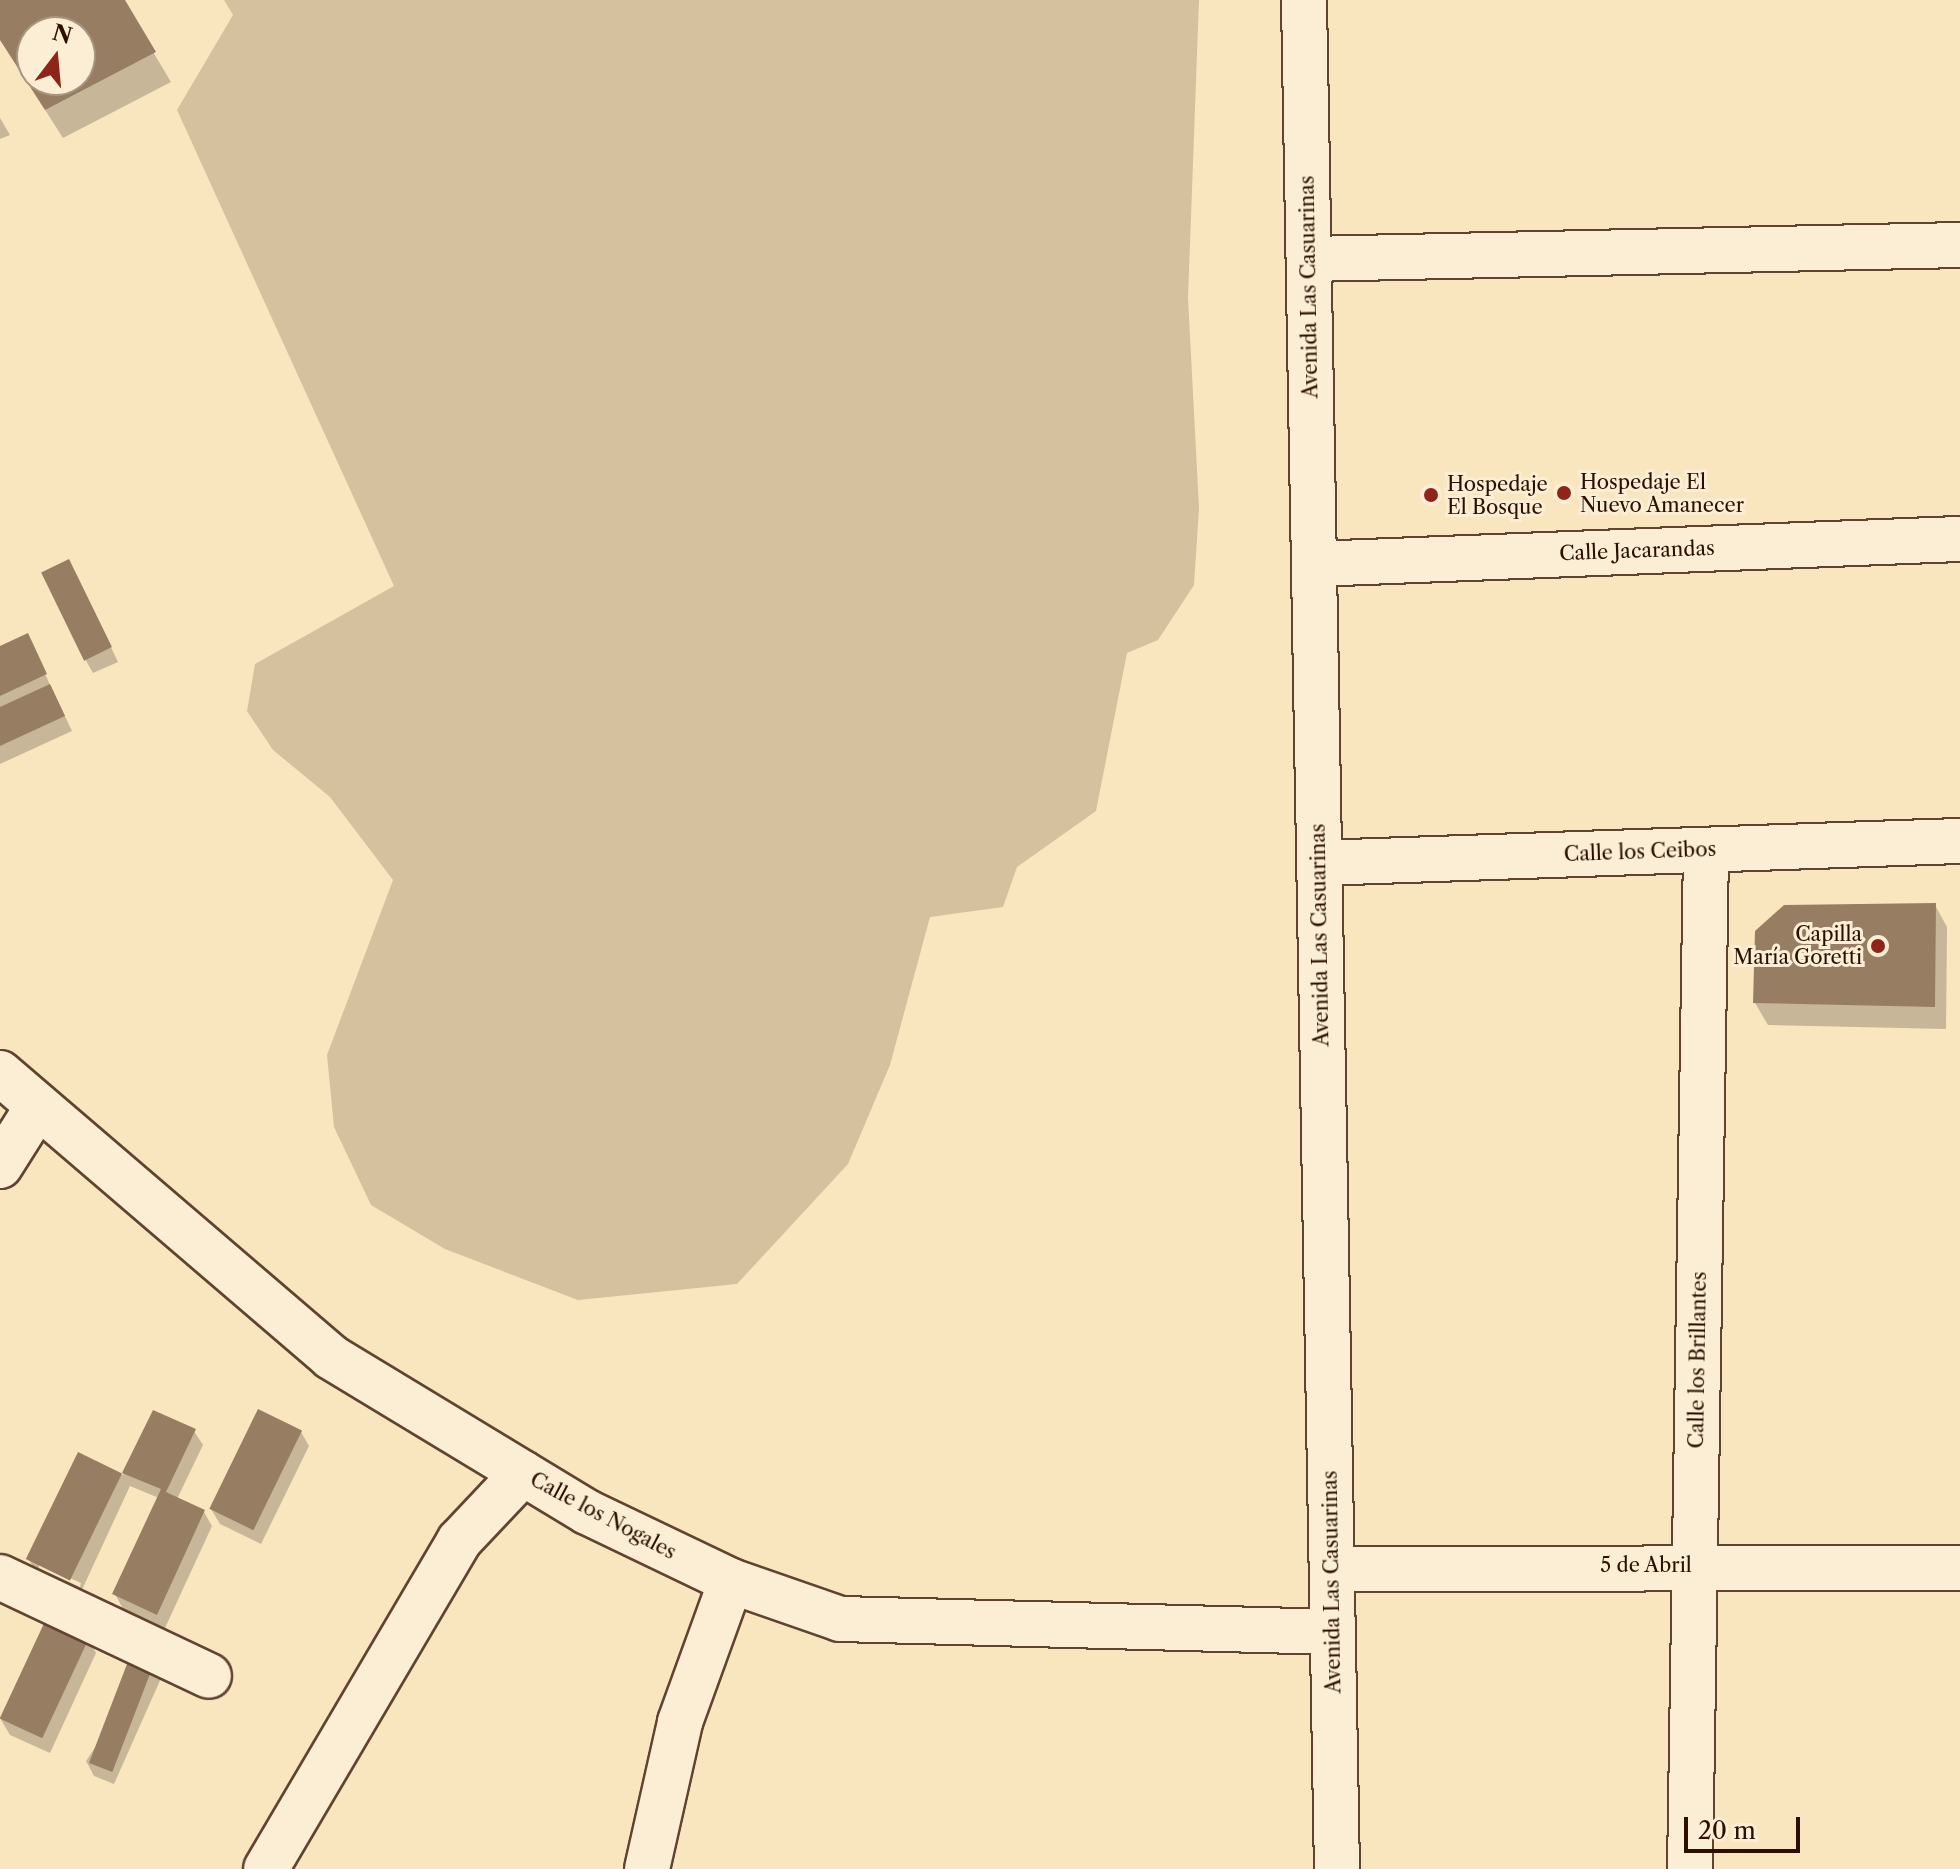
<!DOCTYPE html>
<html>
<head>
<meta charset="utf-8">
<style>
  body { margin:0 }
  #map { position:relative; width:1960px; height:1869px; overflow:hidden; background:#f9e5be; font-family:"Libre Caslon Text",serif }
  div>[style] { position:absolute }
  .green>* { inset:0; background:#d6c19e }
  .shadow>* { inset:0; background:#0003 }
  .building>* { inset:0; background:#977e63; transform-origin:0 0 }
  .roads { filter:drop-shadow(2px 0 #604430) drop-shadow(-2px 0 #604430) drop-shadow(0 2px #604430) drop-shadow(0 -2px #604430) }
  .street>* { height:44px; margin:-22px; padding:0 22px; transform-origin:22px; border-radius:22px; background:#fbeed5 }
  .secondary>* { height:44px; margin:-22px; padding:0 22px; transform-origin:22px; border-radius:22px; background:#fbeed5 }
  .dots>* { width:22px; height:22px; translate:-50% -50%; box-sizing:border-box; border:4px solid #fbeed5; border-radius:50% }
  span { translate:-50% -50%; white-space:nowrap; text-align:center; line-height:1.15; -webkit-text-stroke:6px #fbeed5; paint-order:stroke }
  .street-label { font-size:20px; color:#2d0f01 }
  .poi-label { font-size:20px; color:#2d0f01 }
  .left { translate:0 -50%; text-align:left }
  .right { translate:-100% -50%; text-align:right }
  .north { position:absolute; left:16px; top:16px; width:80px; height:80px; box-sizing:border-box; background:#fbeed5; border:2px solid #a99580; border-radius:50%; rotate:16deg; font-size:22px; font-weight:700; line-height:32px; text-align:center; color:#2d0f01 }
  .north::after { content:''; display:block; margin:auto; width:28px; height:36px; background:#8f2418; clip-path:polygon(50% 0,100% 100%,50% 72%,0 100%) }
  .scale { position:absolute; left:1684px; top:1817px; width:116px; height:36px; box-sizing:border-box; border:4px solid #2d0f01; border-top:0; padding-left:10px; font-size:24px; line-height:28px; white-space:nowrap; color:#2d0f01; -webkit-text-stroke:6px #fbeed5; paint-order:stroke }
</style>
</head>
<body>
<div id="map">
  <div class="green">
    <i style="clip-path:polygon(224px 0,1199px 0,1188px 298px,1199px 508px,1194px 585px,1158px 640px,1127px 653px,1096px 811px,1017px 867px,1003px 907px,930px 917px,890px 1065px,848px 1164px,737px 1284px,578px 1300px,445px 1249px,371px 1205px,334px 1127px,327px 1055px,393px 880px,330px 797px,273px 750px,247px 711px,255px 664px,394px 586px,177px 110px,233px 15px)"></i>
  </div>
  <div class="shadow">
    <i style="clip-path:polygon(evenodd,0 0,122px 0,171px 82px,63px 138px,0 39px,0 0,32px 32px,80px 32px,80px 80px,32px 80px,32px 32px)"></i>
    <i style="clip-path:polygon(0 118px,10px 135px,0 139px)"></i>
    <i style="clip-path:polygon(77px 576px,118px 662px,93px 673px,85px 659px)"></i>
    <i style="clip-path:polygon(27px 636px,72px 731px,0 764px,0 649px)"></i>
    <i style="clip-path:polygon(1935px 905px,1947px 927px,1946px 1029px,1768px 1025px,1755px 1003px)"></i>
    <i style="clip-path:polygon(evenodd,154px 1412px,194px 1431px,203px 1445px,177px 1499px,204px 1512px,212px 1526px,165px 1628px,123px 1609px,115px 1594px,159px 1498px,130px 1486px,80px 1594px,38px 1575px,29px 1560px,79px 1455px,123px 1475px,154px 1412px,39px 1564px,81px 1583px,80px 1587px,39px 1568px,39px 1564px)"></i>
    <i style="clip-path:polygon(301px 1432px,309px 1446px,261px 1544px,220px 1524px,211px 1509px)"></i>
    <i style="clip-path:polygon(48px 1620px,88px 1638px,96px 1653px,50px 1753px,10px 1735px,1px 1720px)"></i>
    <i style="clip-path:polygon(153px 1662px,162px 1676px,114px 1784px,94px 1776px,86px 1761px)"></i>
  </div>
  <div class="building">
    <i style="clip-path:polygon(evenodd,0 0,125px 0,156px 52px,45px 110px,0 40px,0 0,32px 32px,80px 32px,80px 80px,32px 80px,32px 32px)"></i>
    <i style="left:69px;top:559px;width:98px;height:31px;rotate:64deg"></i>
    <i style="clip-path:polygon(28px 633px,47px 674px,0 696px,0 646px)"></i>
    <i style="clip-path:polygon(50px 684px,65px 716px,0 746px,0 707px)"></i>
    <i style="clip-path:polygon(1936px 903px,1935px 1007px,1753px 1003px,1755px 931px,1784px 905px)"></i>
    <i style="left:258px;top:1409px;width:49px;height:111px;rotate:26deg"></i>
    <i style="clip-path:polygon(153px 1410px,196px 1429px,166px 1492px,205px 1510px,157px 1615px,112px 1594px,161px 1489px,122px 1473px)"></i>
    <i style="left:78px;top:1452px;width:49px;height:119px;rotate:26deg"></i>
    <i style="left:47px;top:1617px;width:47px;height:112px;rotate:25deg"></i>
    <i style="left:132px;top:1651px;width:25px;height:120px;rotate:21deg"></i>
  </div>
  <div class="roads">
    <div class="street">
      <i style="left:1309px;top:259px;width:651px;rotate:-1.23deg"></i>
      <i style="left:1314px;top:564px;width:646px;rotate:-2.22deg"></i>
      <i style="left:1319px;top:863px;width:641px;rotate:-1.97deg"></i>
      <i style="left:0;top:1073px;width:436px;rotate:40.6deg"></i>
      <i style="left:331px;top:1357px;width:299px;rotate:31.2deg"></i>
      <i style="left:587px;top:1512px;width:160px;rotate:25.6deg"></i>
      <i style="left:731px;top:1581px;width:115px;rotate:19.2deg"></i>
      <i style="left:840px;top:1619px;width:492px;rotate:1.5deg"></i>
      <i style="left:0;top:1166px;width:71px;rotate:-57.7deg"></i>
      <i style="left:1332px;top:1569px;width:628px;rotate:-0.09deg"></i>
      <i style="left:0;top:1577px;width:231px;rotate:25.3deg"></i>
      <i style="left:266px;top:1869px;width:381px;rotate:-59.5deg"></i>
      <i style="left:459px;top:1541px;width:93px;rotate:-46.7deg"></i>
      <i style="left:647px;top:1869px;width:151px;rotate:-77.3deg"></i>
      <i style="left:680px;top:1722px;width:150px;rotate:-70.1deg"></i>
      <i style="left:1690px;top:1869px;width:1019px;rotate:-89.1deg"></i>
    </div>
    <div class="secondary">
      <i style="left:1304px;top:0;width:1869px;rotate:88.99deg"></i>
    </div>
  </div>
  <div class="dots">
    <i style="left:1564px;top:493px;background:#8f2418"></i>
    <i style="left:1431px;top:495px;background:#8f2418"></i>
    <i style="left:1878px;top:946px;background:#8f2418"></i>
  </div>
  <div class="street-label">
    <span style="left:1309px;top:287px;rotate:-91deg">Avenida Las Casuarinas</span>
    <span style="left:1637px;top:551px;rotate:-2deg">Calle Jacarandas</span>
    <span style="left:1640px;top:852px;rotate:-2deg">Calle los Ceibos</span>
    <span style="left:1320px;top:935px;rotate:-91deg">Avenida Las Casuarinas</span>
    <span style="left:1698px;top:1360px;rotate:-89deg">Calle los Brillantes</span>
    <span style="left:603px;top:1516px;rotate:28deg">Calle los Nogales</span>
    <span style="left:1646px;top:1565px">5 de Abril</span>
    <span style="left:1332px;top:1582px;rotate:-91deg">Avenida Las Casuarinas</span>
  </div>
  <div class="poi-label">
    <span class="left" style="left:1580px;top:494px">Hospedaje El<br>Nuevo Amanecer</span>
    <span class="left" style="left:1447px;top:496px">Hospedaje<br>El Bosque</span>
    <span class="right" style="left:1862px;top:946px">Capilla<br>María Goretti</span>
  </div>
  <div class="north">N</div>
  <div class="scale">20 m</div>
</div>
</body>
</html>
